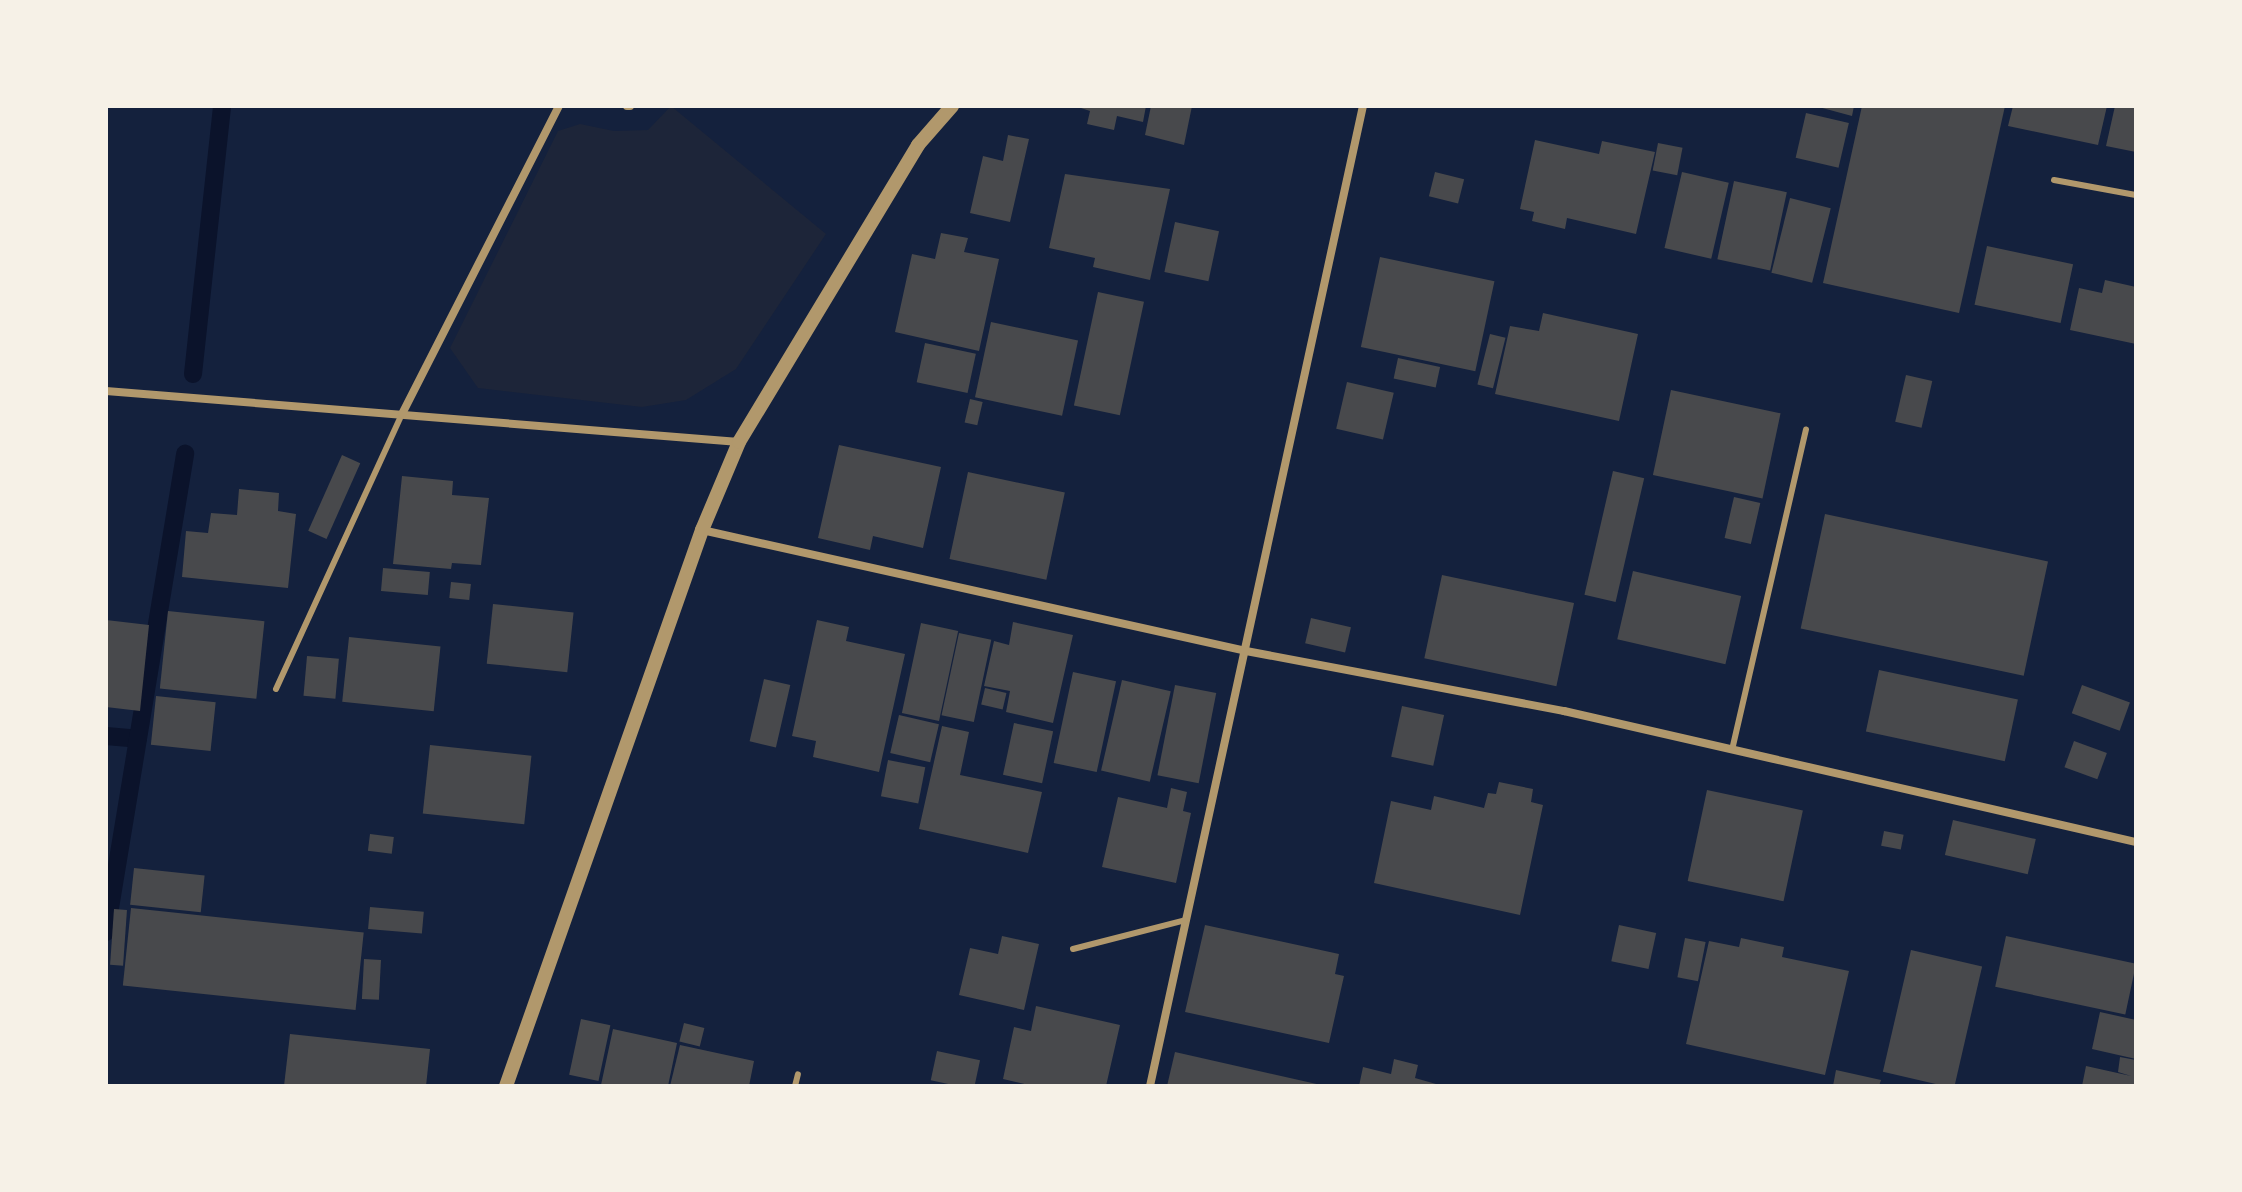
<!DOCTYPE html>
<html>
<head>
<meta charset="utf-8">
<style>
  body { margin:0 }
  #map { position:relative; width:2242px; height:1192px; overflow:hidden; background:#14213d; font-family:"DejaVu Sans",sans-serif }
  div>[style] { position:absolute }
  .green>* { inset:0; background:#1d2539 }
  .stream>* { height:18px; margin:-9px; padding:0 9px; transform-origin:9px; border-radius:9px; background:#0b132b }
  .building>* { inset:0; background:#48494c; transform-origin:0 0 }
  .service>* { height:6px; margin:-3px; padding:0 3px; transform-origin:3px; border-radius:3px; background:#b1986c }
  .minor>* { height:8px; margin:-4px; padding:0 4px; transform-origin:4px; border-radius:4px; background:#b1986c }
  .tertiary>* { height:14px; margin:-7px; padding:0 7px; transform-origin:7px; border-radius:7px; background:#b1986c }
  span { translate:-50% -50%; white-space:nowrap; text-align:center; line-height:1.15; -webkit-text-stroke:6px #f6f1e7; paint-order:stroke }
  .frame { position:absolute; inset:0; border:108px solid #f6f1e7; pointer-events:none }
</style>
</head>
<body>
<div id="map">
  <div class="green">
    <i style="clip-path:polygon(671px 106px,826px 234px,736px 369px,686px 400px,642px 407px,478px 388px,450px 348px,558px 131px,580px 124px,614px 131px,648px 130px)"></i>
  </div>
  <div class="stream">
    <i style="left:193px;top:374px;width:270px;rotate:-83.8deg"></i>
    <i style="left:106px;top:736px;width:32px;rotate:5deg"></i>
    <i style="left:106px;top:932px;width:485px;rotate:-80.6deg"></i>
  </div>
  <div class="building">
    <i style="clip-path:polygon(1075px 106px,1146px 106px,1143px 122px,1117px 116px,1114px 130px,1087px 124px,1090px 111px)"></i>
    <i style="clip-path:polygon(1151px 106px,1192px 106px,1184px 145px,1145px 135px)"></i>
    <i style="clip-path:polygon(1815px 106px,1854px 106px,1852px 116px)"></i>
    <i style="clip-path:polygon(1862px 106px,2005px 106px,1959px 313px,1823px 283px)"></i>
    <i style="clip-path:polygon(2013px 106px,2107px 106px,2098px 145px,2008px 126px)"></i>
    <i style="clip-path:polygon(2115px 106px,2136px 106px,2136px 152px,2106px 146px)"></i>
    <i style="left:1806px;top:113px;width:44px;height:46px;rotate:13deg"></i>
    <i style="clip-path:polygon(1008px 135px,1029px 139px,1010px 222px,970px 213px,983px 156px,1003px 161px)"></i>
    <i style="clip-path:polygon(1535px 140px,1599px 154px,1602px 141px,1655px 152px,1636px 234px,1567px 218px,1565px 229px,1532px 221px,1534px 212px,1520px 209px)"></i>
    <i style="left:1658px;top:143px;width:25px;height:28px;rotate:11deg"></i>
    <i style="left:1435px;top:172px;width:30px;height:25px;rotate:14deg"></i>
    <i style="left:1682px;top:172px;width:48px;height:78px;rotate:13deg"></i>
    <i style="clip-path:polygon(1065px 174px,1170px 189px,1150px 280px,1093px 267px,1095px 258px,1049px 248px)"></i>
    <i style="left:1734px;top:181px;width:54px;height:80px;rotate:12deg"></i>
    <i style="left:1790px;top:198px;width:42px;height:77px;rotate:14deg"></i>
    <i style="left:1175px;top:222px;width:45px;height:51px;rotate:12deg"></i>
    <i style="clip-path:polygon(941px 233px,968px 238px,964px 252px,999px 259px,979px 351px,895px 332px,912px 254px,935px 259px)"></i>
    <i style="left:1987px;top:246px;width:88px;height:60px;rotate:12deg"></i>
    <i style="left:1380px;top:257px;width:117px;height:92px;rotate:12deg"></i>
    <i style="clip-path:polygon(2105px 280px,2136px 287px,2136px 344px,2070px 330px,2079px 288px,2102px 293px)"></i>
    <i style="left:1098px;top:292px;width:47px;height:116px;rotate:12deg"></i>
    <i style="clip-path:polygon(1543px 313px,1638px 334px,1619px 421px,1495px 394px,1510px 326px,1539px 331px)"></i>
    <i style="left:991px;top:322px;width:89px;height:77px;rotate:12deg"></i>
    <i style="left:1490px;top:334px;width:16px;height:52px;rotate:14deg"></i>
    <i style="left:925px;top:343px;width:52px;height:40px;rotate:12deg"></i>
    <i style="left:1398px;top:358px;width:43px;height:21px;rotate:12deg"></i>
    <i style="left:1906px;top:375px;width:27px;height:48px;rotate:13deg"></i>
    <i style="left:1347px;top:382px;width:48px;height:48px;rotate:13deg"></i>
    <i style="left:1671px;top:390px;width:112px;height:87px;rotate:12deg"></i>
    <i style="left:970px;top:399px;width:13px;height:24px;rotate:13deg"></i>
    <i style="clip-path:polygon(839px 445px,941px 467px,923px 548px,873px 536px,870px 550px,818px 538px)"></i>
    <i style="left:342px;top:455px;width:20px;height:83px;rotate:24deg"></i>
    <i style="left:1613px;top:471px;width:32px;height:127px;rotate:13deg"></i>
    <i style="left:968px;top:472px;width:99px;height:89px;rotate:12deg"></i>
    <i style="clip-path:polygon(402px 476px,453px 481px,452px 495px,489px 498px,481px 565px,452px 563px,451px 569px,393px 564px)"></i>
    <i style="clip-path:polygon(239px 489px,279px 493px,278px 511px,296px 514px,288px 588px,182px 577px,186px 531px,208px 533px,211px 513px,237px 515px)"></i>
    <i style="left:1734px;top:497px;width:27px;height:42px;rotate:13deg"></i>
    <i style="left:1825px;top:514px;width:228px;height:117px;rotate:12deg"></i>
    <i style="left:383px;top:568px;width:47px;height:23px;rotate:5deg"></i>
    <i style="left:1633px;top:571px;width:111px;height:70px;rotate:13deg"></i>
    <i style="left:1442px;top:575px;width:135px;height:85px;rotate:12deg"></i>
    <i style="left:451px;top:582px;width:20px;height:16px;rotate:6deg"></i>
    <i style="left:493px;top:604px;width:81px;height:60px;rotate:6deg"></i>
    <i style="left:168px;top:611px;width:97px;height:78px;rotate:6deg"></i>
    <i style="left:1311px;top:618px;width:41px;height:26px;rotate:13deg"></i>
    <i style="clip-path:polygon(106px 620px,149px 625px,140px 711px,106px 707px)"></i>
    <i style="clip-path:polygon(817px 620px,849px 627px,846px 641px,905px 654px,879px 772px,813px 757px,816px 741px,792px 736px)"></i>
    <i style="clip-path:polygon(1013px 622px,1073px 635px,1053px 723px,1006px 712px,1010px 691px,984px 686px,994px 641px,1009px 645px)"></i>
    <i style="left:921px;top:623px;width:38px;height:92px;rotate:12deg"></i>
    <i style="left:959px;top:633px;width:33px;height:84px;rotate:12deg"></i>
    <i style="left:349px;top:637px;width:92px;height:65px;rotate:6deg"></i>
    <i style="left:307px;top:656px;width:32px;height:40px;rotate:5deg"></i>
    <i style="left:1879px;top:670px;width:142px;height:63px;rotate:12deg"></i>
    <i style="left:1073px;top:672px;width:44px;height:93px;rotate:12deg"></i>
    <i style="left:764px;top:679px;width:27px;height:64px;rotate:13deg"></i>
    <i style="left:1122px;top:680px;width:50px;height:93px;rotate:13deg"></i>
    <i style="left:1175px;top:685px;width:42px;height:92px;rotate:11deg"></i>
    <i style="left:2082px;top:685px;width:51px;height:30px;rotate:20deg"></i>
    <i style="left:985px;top:688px;width:22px;height:17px;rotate:13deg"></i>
    <i style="left:156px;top:696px;width:60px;height:49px;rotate:6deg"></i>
    <i style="left:1402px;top:706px;width:43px;height:52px;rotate:12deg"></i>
    <i style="left:899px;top:715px;width:41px;height:39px;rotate:13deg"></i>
    <i style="left:1014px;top:723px;width:40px;height:53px;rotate:12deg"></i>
    <i style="clip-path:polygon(942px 726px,969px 732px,960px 775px,1042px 792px,1028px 853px,919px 829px)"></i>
    <i style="left:2074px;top:741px;width:35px;height:28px;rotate:20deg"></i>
    <i style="left:430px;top:745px;width:102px;height:69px;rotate:6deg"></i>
    <i style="left:888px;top:760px;width:38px;height:37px;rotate:11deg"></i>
    <i style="clip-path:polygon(1499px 782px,1533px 789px,1531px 802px,1543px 805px,1520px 915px,1374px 883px,1391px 801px,1431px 810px,1434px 796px,1484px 808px,1488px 793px,1496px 794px)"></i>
    <i style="clip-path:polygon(1171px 788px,1187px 792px,1183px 811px,1191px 813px,1176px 883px,1102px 867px,1118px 797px,1167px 808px)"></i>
    <i style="left:1707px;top:790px;width:98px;height:93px;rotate:12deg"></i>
    <i style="left:1953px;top:820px;width:85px;height:36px;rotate:13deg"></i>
    <i style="left:1884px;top:831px;width:20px;height:15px;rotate:11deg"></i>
    <i style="left:370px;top:834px;width:24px;height:17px;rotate:7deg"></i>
    <i style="left:134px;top:868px;width:71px;height:37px;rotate:6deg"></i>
    <i style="left:370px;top:907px;width:54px;height:22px;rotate:5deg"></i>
    <i style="left:131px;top:908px;width:234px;height:78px;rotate:6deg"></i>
    <i style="left:114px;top:909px;width:13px;height:56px;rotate:4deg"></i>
    <i style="clip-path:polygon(1205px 925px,1339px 954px,1335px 974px,1344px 976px,1329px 1043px,1185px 1012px)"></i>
    <i style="left:1619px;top:925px;width:38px;height:37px;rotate:12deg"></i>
    <i style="clip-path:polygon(1002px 936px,1039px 944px,1024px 1010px,959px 995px,970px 948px,998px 954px)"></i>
    <i style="left:2006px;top:936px;width:133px;height:52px;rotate:12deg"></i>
    <i style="left:1685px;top:938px;width:21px;height:40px;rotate:11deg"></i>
    <i style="clip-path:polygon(1741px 938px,1784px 947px,1782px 957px,1849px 971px,1825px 1075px,1686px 1044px,1709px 941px,1739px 947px)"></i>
    <i style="left:1911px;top:950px;width:73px;height:125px;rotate:13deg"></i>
    <i style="left:364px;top:959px;width:17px;height:40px;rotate:3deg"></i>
    <i style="clip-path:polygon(1036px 1006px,1120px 1025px,1106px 1086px,1033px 1086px,1003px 1079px,1014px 1027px,1031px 1031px)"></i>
    <i style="clip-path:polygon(2100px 1012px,2136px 1020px,2136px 1059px,2092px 1049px)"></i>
    <i style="left:581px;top:1019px;width:30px;height:57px;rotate:12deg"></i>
    <i style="left:684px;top:1023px;width:21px;height:19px;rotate:14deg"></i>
    <i style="clip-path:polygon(613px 1029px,677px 1043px,668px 1086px,601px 1085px)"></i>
    <i style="clip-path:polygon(290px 1034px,430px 1049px,426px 1086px,284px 1086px)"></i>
    <i style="clip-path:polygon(680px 1045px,754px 1061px,749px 1086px,670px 1086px)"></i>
    <i style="left:937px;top:1051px;width:44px;height:30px;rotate:12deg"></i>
    <i style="clip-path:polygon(1175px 1052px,1321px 1085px,1321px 1086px,1167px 1086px)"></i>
    <i style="clip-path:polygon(2120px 1057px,2136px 1060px,2136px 1086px,2082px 1086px,2086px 1066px,2131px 1076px,2118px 1072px)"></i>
    <i style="clip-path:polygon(1394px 1059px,1418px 1065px,1415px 1078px,1443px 1086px,1359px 1086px,1363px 1067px,1391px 1074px)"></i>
    <i style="clip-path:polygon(1836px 1070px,1881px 1080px,1879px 1086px,1833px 1086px)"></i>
  </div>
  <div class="service">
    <i style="left:2054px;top:180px;width:83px;rotate:10.4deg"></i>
    <i style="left:276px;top:689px;width:302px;rotate:-65.4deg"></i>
    <i style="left:1732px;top:750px;width:329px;rotate:-77deg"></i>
    <i style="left:1073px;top:949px;width:117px;rotate:-14.4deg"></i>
    <i style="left:795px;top:1086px;width:12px;rotate:-76deg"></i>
  </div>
  <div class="minor">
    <i style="left:627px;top:106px;width:3px"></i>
    <i style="left:106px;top:391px;width:635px;rotate:4.61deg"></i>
    <i style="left:402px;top:414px;width:346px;rotate:-63deg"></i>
    <i style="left:702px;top:530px;width:557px;rotate:12.54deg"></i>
    <i style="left:1246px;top:651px;width:324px;rotate:10.7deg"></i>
    <i style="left:1564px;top:711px;width:587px;rotate:12.9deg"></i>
    <i style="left:1150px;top:1086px;width:1003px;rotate:-77.74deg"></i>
  </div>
  <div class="tertiary">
    <i style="left:506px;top:1086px;width:590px;rotate:-70.58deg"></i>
    <i style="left:702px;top:530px;width:95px;rotate:-67.2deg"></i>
    <i style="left:739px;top:442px;width:347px;rotate:-58.9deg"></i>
    <i style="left:918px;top:145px;width:52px;rotate:-48.9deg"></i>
  </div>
  <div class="frame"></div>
</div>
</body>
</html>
